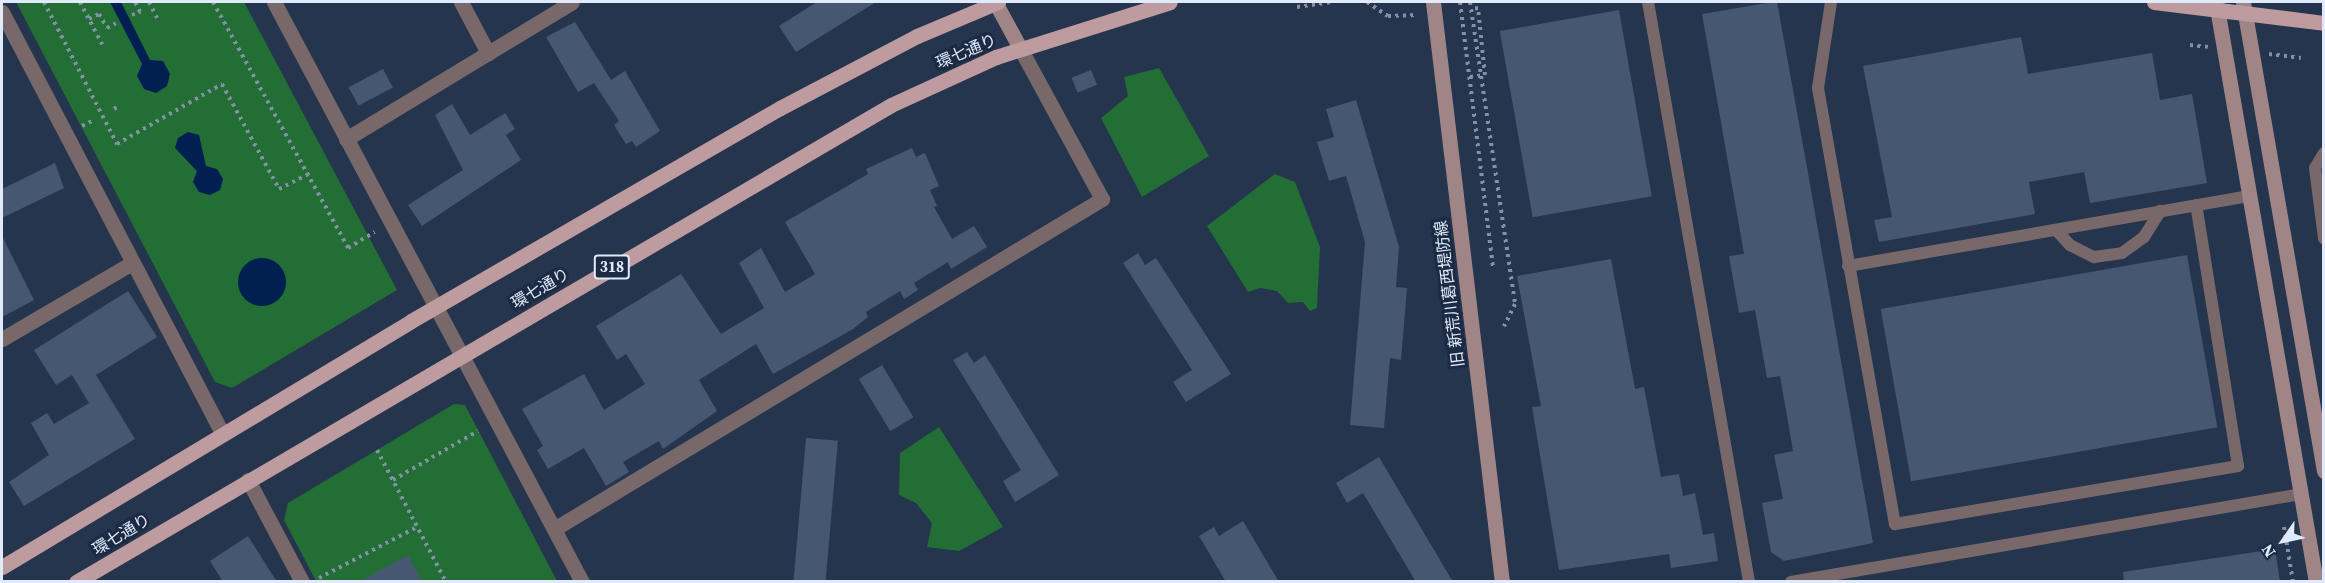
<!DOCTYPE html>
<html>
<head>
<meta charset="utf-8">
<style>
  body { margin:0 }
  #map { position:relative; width:2325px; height:583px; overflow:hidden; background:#25354d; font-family:"Source Serif 4","Noto Sans JP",serif }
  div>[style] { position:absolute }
  .green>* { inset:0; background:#226e35 }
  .water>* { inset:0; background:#021f52 }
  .round { border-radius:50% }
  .building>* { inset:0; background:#465772; transform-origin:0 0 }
  .path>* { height:4px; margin-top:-2px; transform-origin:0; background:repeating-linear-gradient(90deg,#8491a5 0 3px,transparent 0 7.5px) }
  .lane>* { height:12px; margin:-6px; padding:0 6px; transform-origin:6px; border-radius:6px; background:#79686a }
  .street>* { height:15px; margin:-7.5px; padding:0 7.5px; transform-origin:7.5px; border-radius:7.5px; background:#79686a }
  .secondary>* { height:15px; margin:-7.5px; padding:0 7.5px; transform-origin:7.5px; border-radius:7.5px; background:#a08587 }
  .primary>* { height:15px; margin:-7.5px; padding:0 7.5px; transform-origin:7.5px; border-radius:7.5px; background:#bd9b9e }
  span { translate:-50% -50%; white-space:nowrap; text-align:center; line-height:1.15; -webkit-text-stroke:6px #1c2b43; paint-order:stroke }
  .shield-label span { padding:2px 4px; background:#1c2b43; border:2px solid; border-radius:4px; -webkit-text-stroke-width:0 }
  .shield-label { font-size:15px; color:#e0eafa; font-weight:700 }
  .street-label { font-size:16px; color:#e0eafa }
  .frame { position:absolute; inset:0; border:3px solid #e0eafa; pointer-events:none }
  .north { position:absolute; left:2253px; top:511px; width:60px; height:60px; -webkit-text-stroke:4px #1c2b43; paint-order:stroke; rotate:236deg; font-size:16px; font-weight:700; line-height:24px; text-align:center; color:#e0eafa }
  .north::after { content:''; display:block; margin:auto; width:21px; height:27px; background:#e0eafa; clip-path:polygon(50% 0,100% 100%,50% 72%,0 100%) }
</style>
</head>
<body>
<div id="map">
  <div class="green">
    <i style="clip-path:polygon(16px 2px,244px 2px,397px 290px,232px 388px,215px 382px)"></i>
    <i style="clip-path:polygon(1159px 68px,1209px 156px,1142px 197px,1101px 118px,1128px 96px,1124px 77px)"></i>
    <i style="clip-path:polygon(1275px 174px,1295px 182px,1320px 247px,1317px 308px,1310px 311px,1303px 302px,1288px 303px,1277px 291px,1260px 288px,1248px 292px,1207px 226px)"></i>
    <i style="clip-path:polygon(454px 404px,465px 405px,557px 581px,316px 581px,284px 520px,288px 503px)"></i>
    <i style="clip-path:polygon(939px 427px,1003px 527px,959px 551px,927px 547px,932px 523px,916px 503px,899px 495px,900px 453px)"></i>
  </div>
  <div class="water">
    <i style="clip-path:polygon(110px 2px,121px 2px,150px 60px,163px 61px,170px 74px,167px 86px,156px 93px,144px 89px,137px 76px,142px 64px)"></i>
    <i style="clip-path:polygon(188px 132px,199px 135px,206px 166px,217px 169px,223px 179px,220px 190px,210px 195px,199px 192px,193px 182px,197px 171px,175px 148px,178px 138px)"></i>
    <i class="round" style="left:238px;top:258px;width:48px;height:48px"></i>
  </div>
  <div class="building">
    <i style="clip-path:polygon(817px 2px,876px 2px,796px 52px,779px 26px)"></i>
    <i style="clip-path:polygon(1773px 2px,1777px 2px,1808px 173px,1873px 543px,1784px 561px,1771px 552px,1762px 503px,1783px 499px,1774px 455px,1793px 451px,1780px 376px,1767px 378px,1755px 310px,1739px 313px,1729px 256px,1744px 254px,1702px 14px)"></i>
    <i style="left:1619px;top:10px;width:189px;height:121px;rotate:80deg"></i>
    <i style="clip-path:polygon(575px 22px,611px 80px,625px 71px,660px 131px,636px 147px,632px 141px,626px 144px,614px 125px,619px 121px,594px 83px,578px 92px,546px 37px)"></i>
    <i style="clip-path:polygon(2021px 37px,2028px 74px,2152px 53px,2160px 100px,2192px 94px,2207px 183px,2090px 203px,2084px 172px,2029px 182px,2035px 214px,1879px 242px,1874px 220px,1892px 217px,1863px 66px)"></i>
    <i style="left:383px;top:69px;width:21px;height:39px;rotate:62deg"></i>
    <i style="left:1091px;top:70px;width:16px;height:21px;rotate:68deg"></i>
    <i style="clip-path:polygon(1356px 100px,1399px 247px,1396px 287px,1407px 288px,1401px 360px,1390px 358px,1384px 428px,1350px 425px,1365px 242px,1346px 176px,1329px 181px,1317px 142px,1334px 137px,1326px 109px)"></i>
    <i style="clip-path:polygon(452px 104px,470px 135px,505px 113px,515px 129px,506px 135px,521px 160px,422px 226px,408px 205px,463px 170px,435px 115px)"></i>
    <i style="clip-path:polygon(912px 148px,916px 157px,925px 153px,939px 186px,930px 190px,937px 206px,934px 207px,952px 239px,974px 226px,987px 247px,951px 269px,948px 262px,914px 283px,918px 290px,904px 299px,900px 291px,866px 312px,868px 317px,853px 329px,773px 374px,756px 344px,699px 380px,717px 411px,663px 449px,659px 441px,623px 462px,629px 472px,606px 486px,584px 448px,548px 469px,537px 450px,543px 446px,522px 409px,584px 374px,604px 410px,645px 384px,626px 354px,617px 360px,596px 326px,681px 274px,721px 334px,764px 308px,739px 263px,761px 248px,785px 292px,815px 274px,785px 222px,868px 174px,866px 169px)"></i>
    <i style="clip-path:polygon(55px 163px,64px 188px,2px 218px,2px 189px)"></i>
    <i style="clip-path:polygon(2px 236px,34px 300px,2px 317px)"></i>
    <i style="clip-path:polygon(1138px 253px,1145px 265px,1156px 258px,1231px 374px,1186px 402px,1173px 382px,1192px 370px,1123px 263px)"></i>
    <i style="left:2187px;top:255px;width:175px;height:311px;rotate:80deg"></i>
    <i style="clip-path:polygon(1611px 259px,1635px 389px,1644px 387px,1661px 477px,1679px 474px,1683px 496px,1695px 493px,1703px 535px,1714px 533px,1718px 561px,1671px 568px,1669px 554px,1559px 570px,1532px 407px,1541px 406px,1517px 276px)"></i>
    <i style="clip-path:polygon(128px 291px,157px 337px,96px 375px,135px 439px,24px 506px,9px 482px,49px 455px,31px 423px,47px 413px,54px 424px,89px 403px,72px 375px,56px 385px,34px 350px)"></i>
    <i style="clip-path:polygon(967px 352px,974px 363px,985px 355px,1059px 475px,1015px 502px,1003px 481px,1021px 470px,953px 360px)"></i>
    <i style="left:882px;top:365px;width:61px;height:27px;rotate:59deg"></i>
    <i style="left:806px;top:438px;width:32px;height:144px;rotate:5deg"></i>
    <i style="clip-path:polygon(1379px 457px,1453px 582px,1416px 582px,1363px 493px,1347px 503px,1336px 483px)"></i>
    <i style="clip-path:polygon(1243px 521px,1279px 582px,1226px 582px,1199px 536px,1214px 527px,1219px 536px)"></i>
    <i style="clip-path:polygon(248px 536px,277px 582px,223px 582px,210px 561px)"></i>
    <i style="clip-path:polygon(2275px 549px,2280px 582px,2124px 582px,2123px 572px)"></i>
    <i style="clip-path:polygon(408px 555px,422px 582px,359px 582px)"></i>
  </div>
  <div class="path">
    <i style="left:44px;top:2px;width:160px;rotate:62.8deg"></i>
    <i style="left:117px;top:144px;width:121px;rotate:-29.7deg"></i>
    <i style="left:222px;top:84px;width:119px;rotate:61.5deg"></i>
    <i style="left:279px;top:189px;width:33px;rotate:-27deg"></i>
    <i style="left:80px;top:2px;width:50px;rotate:62.4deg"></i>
    <i style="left:149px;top:2px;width:18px;rotate:63deg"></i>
    <i style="left:213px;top:2px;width:281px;rotate:61.2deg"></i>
    <i style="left:348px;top:248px;width:31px;rotate:-31deg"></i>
    <i style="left:1367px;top:2px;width:25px;rotate:34deg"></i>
    <i style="left:1388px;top:16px;width:30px;rotate:-2deg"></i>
    <i style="left:1460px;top:2px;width:267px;rotate:82.9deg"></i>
    <i style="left:1470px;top:2px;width:305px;rotate:81.5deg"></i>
    <i style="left:1515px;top:304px;width:25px;rotate:116deg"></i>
    <i style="left:1297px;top:7px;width:35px;rotate:-8deg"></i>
    <i style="left:132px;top:15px;width:9px;rotate:-21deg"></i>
    <i style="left:140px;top:12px;width:11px;rotate:-117deg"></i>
    <i style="left:89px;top:19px;width:11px;rotate:-27deg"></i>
    <i style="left:99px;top:14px;width:16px;rotate:60deg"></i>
    <i style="left:107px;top:28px;width:10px;rotate:-29deg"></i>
    <i style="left:2190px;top:45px;width:18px;rotate:6deg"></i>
    <i style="left:2269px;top:54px;width:32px;rotate:7deg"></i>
    <i style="left:1470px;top:77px;width:15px;rotate:-8deg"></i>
    <i style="left:1485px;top:75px;width:67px;rotate:-96deg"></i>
    <i style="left:1478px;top:8px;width:7px;rotate:172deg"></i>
    <i style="left:114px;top:109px;width:7px;rotate:-34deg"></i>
    <i style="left:82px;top:126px;width:11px;rotate:-27deg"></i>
    <i style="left:377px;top:450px;width:149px;rotate:62.4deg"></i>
    <i style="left:393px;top:480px;width:98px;rotate:-30deg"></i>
    <i style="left:2284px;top:527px;width:56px;rotate:80.7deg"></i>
    <i style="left:319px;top:578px;width:110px;rotate:-27.5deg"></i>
  </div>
  <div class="lane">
    <i style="left:1648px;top:2px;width:589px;rotate:80.12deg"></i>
    <i style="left:1831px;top:2px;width:87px;rotate:98.6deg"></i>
    <i style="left:1818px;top:88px;width:443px;rotate:80deg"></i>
    <i style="left:1895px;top:524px;width:348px;rotate:-9.6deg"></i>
    <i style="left:2238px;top:466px;width:264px;rotate:-99.1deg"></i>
    <i style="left:2324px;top:153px;width:17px;rotate:121deg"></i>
    <i style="left:2315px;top:168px;width:71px;rotate:82.7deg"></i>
    <i style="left:2056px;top:230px;width:21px;rotate:47deg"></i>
    <i style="left:2070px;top:245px;width:27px;rotate:27deg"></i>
    <i style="left:2094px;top:257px;width:28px;rotate:-8deg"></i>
    <i style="left:2122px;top:253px;width:27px;rotate:-36deg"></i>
    <i style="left:2144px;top:237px;width:31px;rotate:-58deg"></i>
    <i style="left:1848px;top:266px;width:408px;rotate:-9.9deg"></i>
    <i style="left:1791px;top:582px;width:518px;rotate:-9.79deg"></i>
  </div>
  <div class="street">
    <i style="left:274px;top:2px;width:657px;rotate:62.03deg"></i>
    <i style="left:461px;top:2px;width:58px;rotate:62.1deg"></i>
    <i style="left:2px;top:12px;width:476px;rotate:62.4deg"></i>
    <i style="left:346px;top:139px;width:264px;rotate:-31.2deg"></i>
    <i style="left:2px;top:339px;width:151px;rotate:-30.3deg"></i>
    <i style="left:248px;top:480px;width:115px;rotate:62.1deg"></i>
    <i style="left:554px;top:529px;width:640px;rotate:-31.06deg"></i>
    <i style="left:1102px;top:199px;width:172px;rotate:-118.5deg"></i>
  </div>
  <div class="secondary">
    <i style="left:995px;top:2px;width:52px;rotate:61.5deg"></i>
    <i style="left:1433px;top:2px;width:584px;rotate:83.22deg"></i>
    <i style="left:2216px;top:2px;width:589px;rotate:80.22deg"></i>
    <i style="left:2243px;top:2px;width:476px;rotate:80.2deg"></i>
  </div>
  <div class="primary">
    <i style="left:2154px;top:2px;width:171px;rotate:7deg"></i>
    <i style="left:2px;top:567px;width:477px;rotate:-31deg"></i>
    <i style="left:411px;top:321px;width:426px;rotate:-30deg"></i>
    <i style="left:780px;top:108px;width:155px;rotate:-27.7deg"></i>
    <i style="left:917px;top:36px;width:88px;rotate:-22.8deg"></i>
    <i style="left:76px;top:582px;width:944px;rotate:-30.34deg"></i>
    <i style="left:891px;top:105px;width:115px;rotate:-24.6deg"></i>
    <i style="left:996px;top:57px;width:182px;rotate:-17.5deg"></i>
  </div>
  <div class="shield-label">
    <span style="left:612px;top:267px">318</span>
  </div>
  <div class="street-label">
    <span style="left:966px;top:51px;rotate:-23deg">環七通り</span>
    <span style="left:540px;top:288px;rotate:-30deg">環七通り</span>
    <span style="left:1449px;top:294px;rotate:-97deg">旧 新荒川葛西堤防線</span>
    <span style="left:121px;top:534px;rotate:-31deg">環七通り</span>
  </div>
  <div class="frame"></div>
  <div class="north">N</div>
</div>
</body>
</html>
